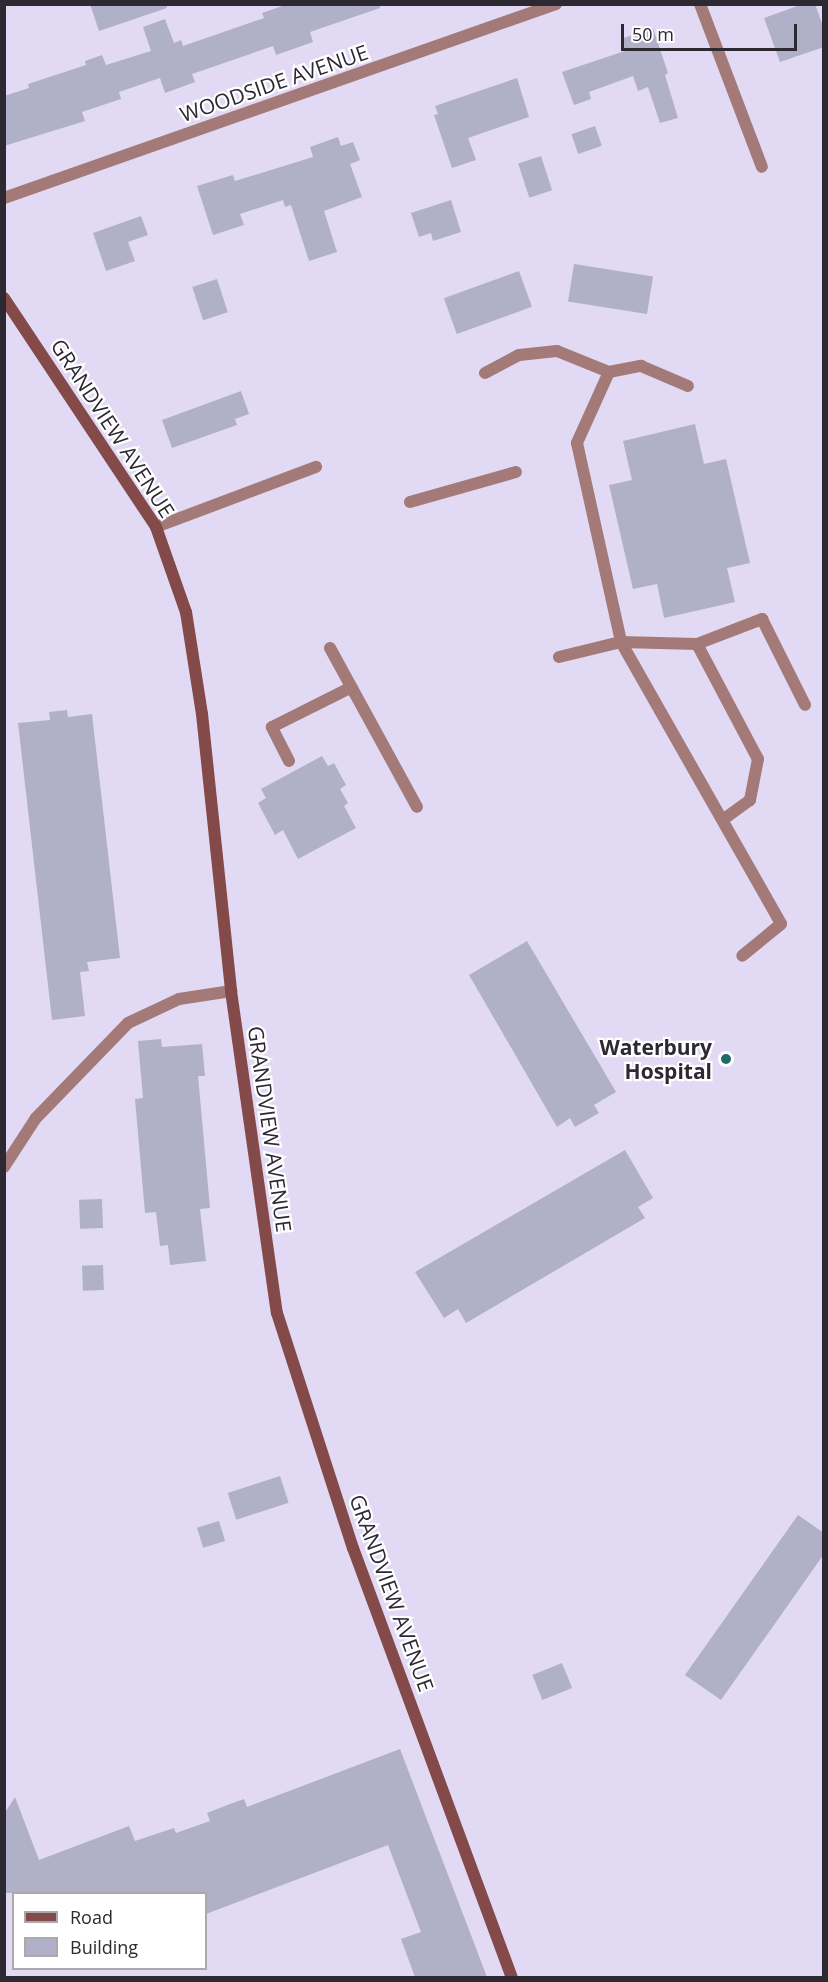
<!DOCTYPE html>
<html>
<head>
<meta charset="utf-8">
<style>
  body { margin:0 }
  #map { position:relative; width:828px; height:1982px; overflow:hidden; background:#e2daf4; font-family:"Open Sans",sans-serif }
  div>[style] { position:absolute }
  .building>* { inset:0; background:#b1b0c9; transform-origin:0 0 }
  .lane>* { height:12px; margin:-6px; padding:0 6px; transform-origin:6px; border-radius:6px; background:#a47a79 }
  .street>* { height:12px; margin:-6px; padding:0 6px; transform-origin:6px; border-radius:6px; background:#a47a79 }
  .secondary>* { height:12px; margin:-6px; padding:0 6px; transform-origin:6px; border-radius:6px; background:#844a4a }
  .dots>* { width:16px; height:16px; translate:-50% -50%; box-sizing:border-box; border:3px solid #fff; border-radius:50% }
  span { translate:-50% -50%; white-space:nowrap; text-align:center; line-height:1.15; -webkit-text-stroke:4.5px #fff; paint-order:stroke }
  .street-label { font-size:21px; color:#2c2932 }
  .poi-label { font-size:21px; color:#2c2932; font-weight:700 }
  .right { translate:-100% -50%; text-align:right }
  .frame { position:absolute; inset:0; border:6px solid #2c2932; pointer-events:none }
  .legend { position:absolute; left:12px; top:1892px; width:195px; height:78px; box-sizing:border-box; background:#fff; border:2px solid #aba9ad; margin:0; padding:8px 10px; list-style:none; font-size:18px; color:#2c2932 }
  .legend li { display:flex; align-items:center; gap:12px; height:30px }
  .legend b { width:30px; border:2px solid #aba9ad }
  .scale { position:absolute; left:621px; top:24px; width:176px; height:27px; box-sizing:border-box; border:3px solid #2c2932; border-top:0; padding-left:8px; font-size:18px; line-height:21px; white-space:nowrap; color:#2c2932; -webkit-text-stroke:4px #fff; paint-order:stroke }
</style>
</head>
<body>
<div id="map">
  <div class="building">
    <i style="clip-path:polygon(90px 4px,166px 4px,167px 8px,99px 31px)"></i>
    <i style="clip-path:polygon(288px 4px,380px 4px,380px 8px,310px 32px,313px 42px,276px 55px,273px 46px,192px 74px,195px 82px,165px 93px,160px 78px,119px 92px,121px 99px,82px 112px,85px 121px,4px 146px,4px 96px,29px 88px,28px 84px,86px 65px,85px 61px,102px 55px,106px 65px,151px 51px,143px 27px,165px 19px,174px 43px,181px 40px,183px 46px,264px 18px,262px 13px)"></i>
    <i style="clip-path:polygon(803px 4px,815px 4px,824px 29px,824px 47px,780px 62px,764px 18px)"></i>
    <i style="clip-path:polygon(653px 28px,668px 73px,665px 75px,678px 118px,660px 123px,648px 87px,638px 91px,633px 76px,589px 92px,591px 99px,574px 105px,562px 72px,625px 51px,621px 39px)"></i>
    <i style="clip-path:polygon(517px 78px,529px 117px,468px 138px,476px 160px,452px 168px,434px 115px,438px 114px,435px 106px)"></i>
    <i style="left:595px;top:126px;width:21px;height:25px;rotate:71deg"></i>
    <i style="clip-path:polygon(338px 137px,341px 146px,353px 142px,360px 160px,350px 164px,362px 197px,324px 211px,337px 252px,309px 261px,291px 205px,285px 207px,283px 200px,240px 214px,244px 225px,213px 235px,197px 186px,233px 175px,235px 181px,313px 157px,310px 147px)"></i>
    <i style="left:541px;top:156px;width:36px;height:24px;rotate:72deg"></i>
    <i style="clip-path:polygon(451px 200px,461px 232px,433px 241px,431px 233px,419px 237px,411px 213px)"></i>
    <i style="clip-path:polygon(141px 216px,148px 235px,128px 242px,135px 261px,106px 271px,93px 233px)"></i>
    <i style="left:574px;top:264px;width:80px;height:38px;rotate:9deg"></i>
    <i style="left:519px;top:271px;width:38px;height:80px;rotate:70deg"></i>
    <i style="left:217px;top:279px;width:35px;height:26px;rotate:72deg"></i>
    <i style="clip-path:polygon(241px 391px,249px 414px,235px 419px,237px 425px,172px 448px,162px 420px)"></i>
    <i style="clip-path:polygon(695px 424px,704px 464px,726px 459px,750px 563px,727px 568px,735px 602px,664px 618px,657px 584px,633px 589px,609px 485px,632px 480px,623px 441px)"></i>
    <i style="clip-path:polygon(67px 710px,68px 717px,92px 714px,120px 958px,87px 962px,89px 971px,80px 972px,85px 1016px,52px 1020px,18px 723px,50px 720px,49px 712px)"></i>
    <i style="clip-path:polygon(322px 756px,328px 766px,334px 763px,346px 785px,340px 789px,348px 803px,344px 806px,356px 828px,298px 859px,283px 830px,275px 835px,258px 803px,266px 798px,261px 789px)"></i>
    <i style="clip-path:polygon(527px 941px,616px 1092px,594px 1105px,599px 1113px,575px 1127px,570px 1118px,557px 1127px,469px 975px)"></i>
    <i style="clip-path:polygon(161px 1039px,162px 1047px,202px 1044px,205px 1076px,198px 1076px,210px 1208px,200px 1209px,206px 1261px,170px 1265px,168px 1245px,160px 1246px,156px 1212px,145px 1213px,135px 1099px,143px 1098px,138px 1041px)"></i>
    <i style="clip-path:polygon(625px 1150px,653px 1198px,638px 1207px,645px 1218px,466px 1323px,458px 1309px,444px 1318px,415px 1272px)"></i>
    <i style="left:102px;top:1199px;width:29px;height:23px;rotate:88deg"></i>
    <i style="left:103px;top:1265px;width:25px;height:21px;rotate:88deg"></i>
    <i style="left:280px;top:1476px;width:28px;height:55px;rotate:72deg"></i>
    <i style="clip-path:polygon(798px 1515px,824px 1533px,824px 1554px,721px 1700px,685px 1675px)"></i>
    <i style="left:219px;top:1521px;width:21px;height:23px;rotate:73deg"></i>
    <i style="left:562px;top:1663px;width:27px;height:32px;rotate:68deg"></i>
    <i style="clip-path:polygon(400px 1749px,487px 1977px,415px 1977px,401px 1939px,421px 1932px,388px 1845px,206px 1914px,206px 1893px,4px 1893px,4px 1814px,15px 1797px,39px 1860px,129px 1826px,135px 1841px,174px 1828px,176px 1833px,210px 1821px,207px 1813px,230px 1804px,244px 1799px,247px 1807px)"></i>
  </div>
  <div class="lane">
    <i style="left:609px;top:372px;width:33px;rotate:-11deg"></i>
    <i style="left:641px;top:366px;width:51px;rotate:23.1deg"></i>
    <i style="left:485px;top:373px;width:38px;rotate:-28deg"></i>
    <i style="left:519px;top:355px;width:38px;rotate:-6deg"></i>
    <i style="left:557px;top:351px;width:56px;rotate:22deg"></i>
    <i style="left:609px;top:372px;width:78px;rotate:114.3deg"></i>
    <i style="left:577px;top:443px;width:204px;rotate:77.5deg"></i>
    <i style="left:621px;top:642px;width:324px;rotate:60.4deg"></i>
    <i style="left:781px;top:924px;width:50px;rotate:140.6deg"></i>
    <i style="left:410px;top:502px;width:110px;rotate:-15.8deg"></i>
    <i style="left:697px;top:644px;width:130px;rotate:62.1deg"></i>
    <i style="left:758px;top:759px;width:42px;rotate:101deg"></i>
    <i style="left:750px;top:800px;width:34px;rotate:144deg"></i>
    <i style="left:330px;top:648px;width:181px;rotate:61.3deg"></i>
    <i style="left:559px;top:657px;width:64px;rotate:-13.6deg"></i>
    <i style="left:621px;top:642px;width:76px;rotate:1.5deg"></i>
    <i style="left:697px;top:644px;width:70px;rotate:-21deg"></i>
    <i style="left:762px;top:619px;width:96px;rotate:63.4deg"></i>
    <i style="left:289px;top:761px;width:38px;rotate:-117deg"></i>
    <i style="left:272px;top:727px;width:89px;rotate:-26.6deg"></i>
  </div>
  <div class="street">
    <i style="left:700px;top:4px;width:174px;rotate:69.2deg"></i>
    <i style="left:4px;top:198px;width:585px;rotate:-19.36deg"></i>
    <i style="left:156px;top:527px;width:171px;rotate:-20.6deg"></i>
    <i style="left:4px;top:1167px;width:59px;rotate:-56.9deg"></i>
    <i style="left:36px;top:1118px;width:132px;rotate:-45.9deg"></i>
    <i style="left:128px;top:1023px;width:56px;rotate:-25.2deg"></i>
    <i style="left:179px;top:999px;width:53px;rotate:-8.7deg"></i>
  </div>
  <div class="secondary">
    <i style="left:4px;top:298px;width:275px;rotate:56.4deg"></i>
    <i style="left:156px;top:527px;width:90px;rotate:70.6deg"></i>
    <i style="left:186px;top:612px;width:103px;rotate:81.1deg"></i>
    <i style="left:202px;top:714px;width:279px;rotate:84deg"></i>
    <i style="left:231px;top:991px;width:325px;rotate:81.9deg"></i>
    <i style="left:277px;top:1313px;width:247px;rotate:72.1deg"></i>
    <i style="left:353px;top:1548px;width:458px;rotate:69.7deg"></i>
  </div>
  <div class="dots">
    <i style="left:726px;top:1059px;background:#1f6b67"></i>
  </div>
  <div class="street-label">
    <span style="left:274px;top:83px;rotate:-19deg">WOODSIDE AVENUE</span>
    <span style="left:113px;top:428px;rotate:57deg">GRANDVIEW AVENUE</span>
    <span style="left:270px;top:1129px;rotate:82deg">GRANDVIEW AVENUE</span>
    <span style="left:392px;top:1593px;rotate:70deg">GRANDVIEW AVENUE</span>
  </div>
  <div class="poi-label">
    <span class="right" style="left:712px;top:1059px">Waterbury<br>Hospital</span>
  </div>
  <div class="frame"></div>
  <ul class="legend">
  <li><b style="height:8px;background:#844a4a"></b>Road</li>
  <li><b style="height:16px;background:#b1b0c9"></b>Building</li>
  </ul>
  <div class="scale">50 m</div>
</div>
</body>
</html>
